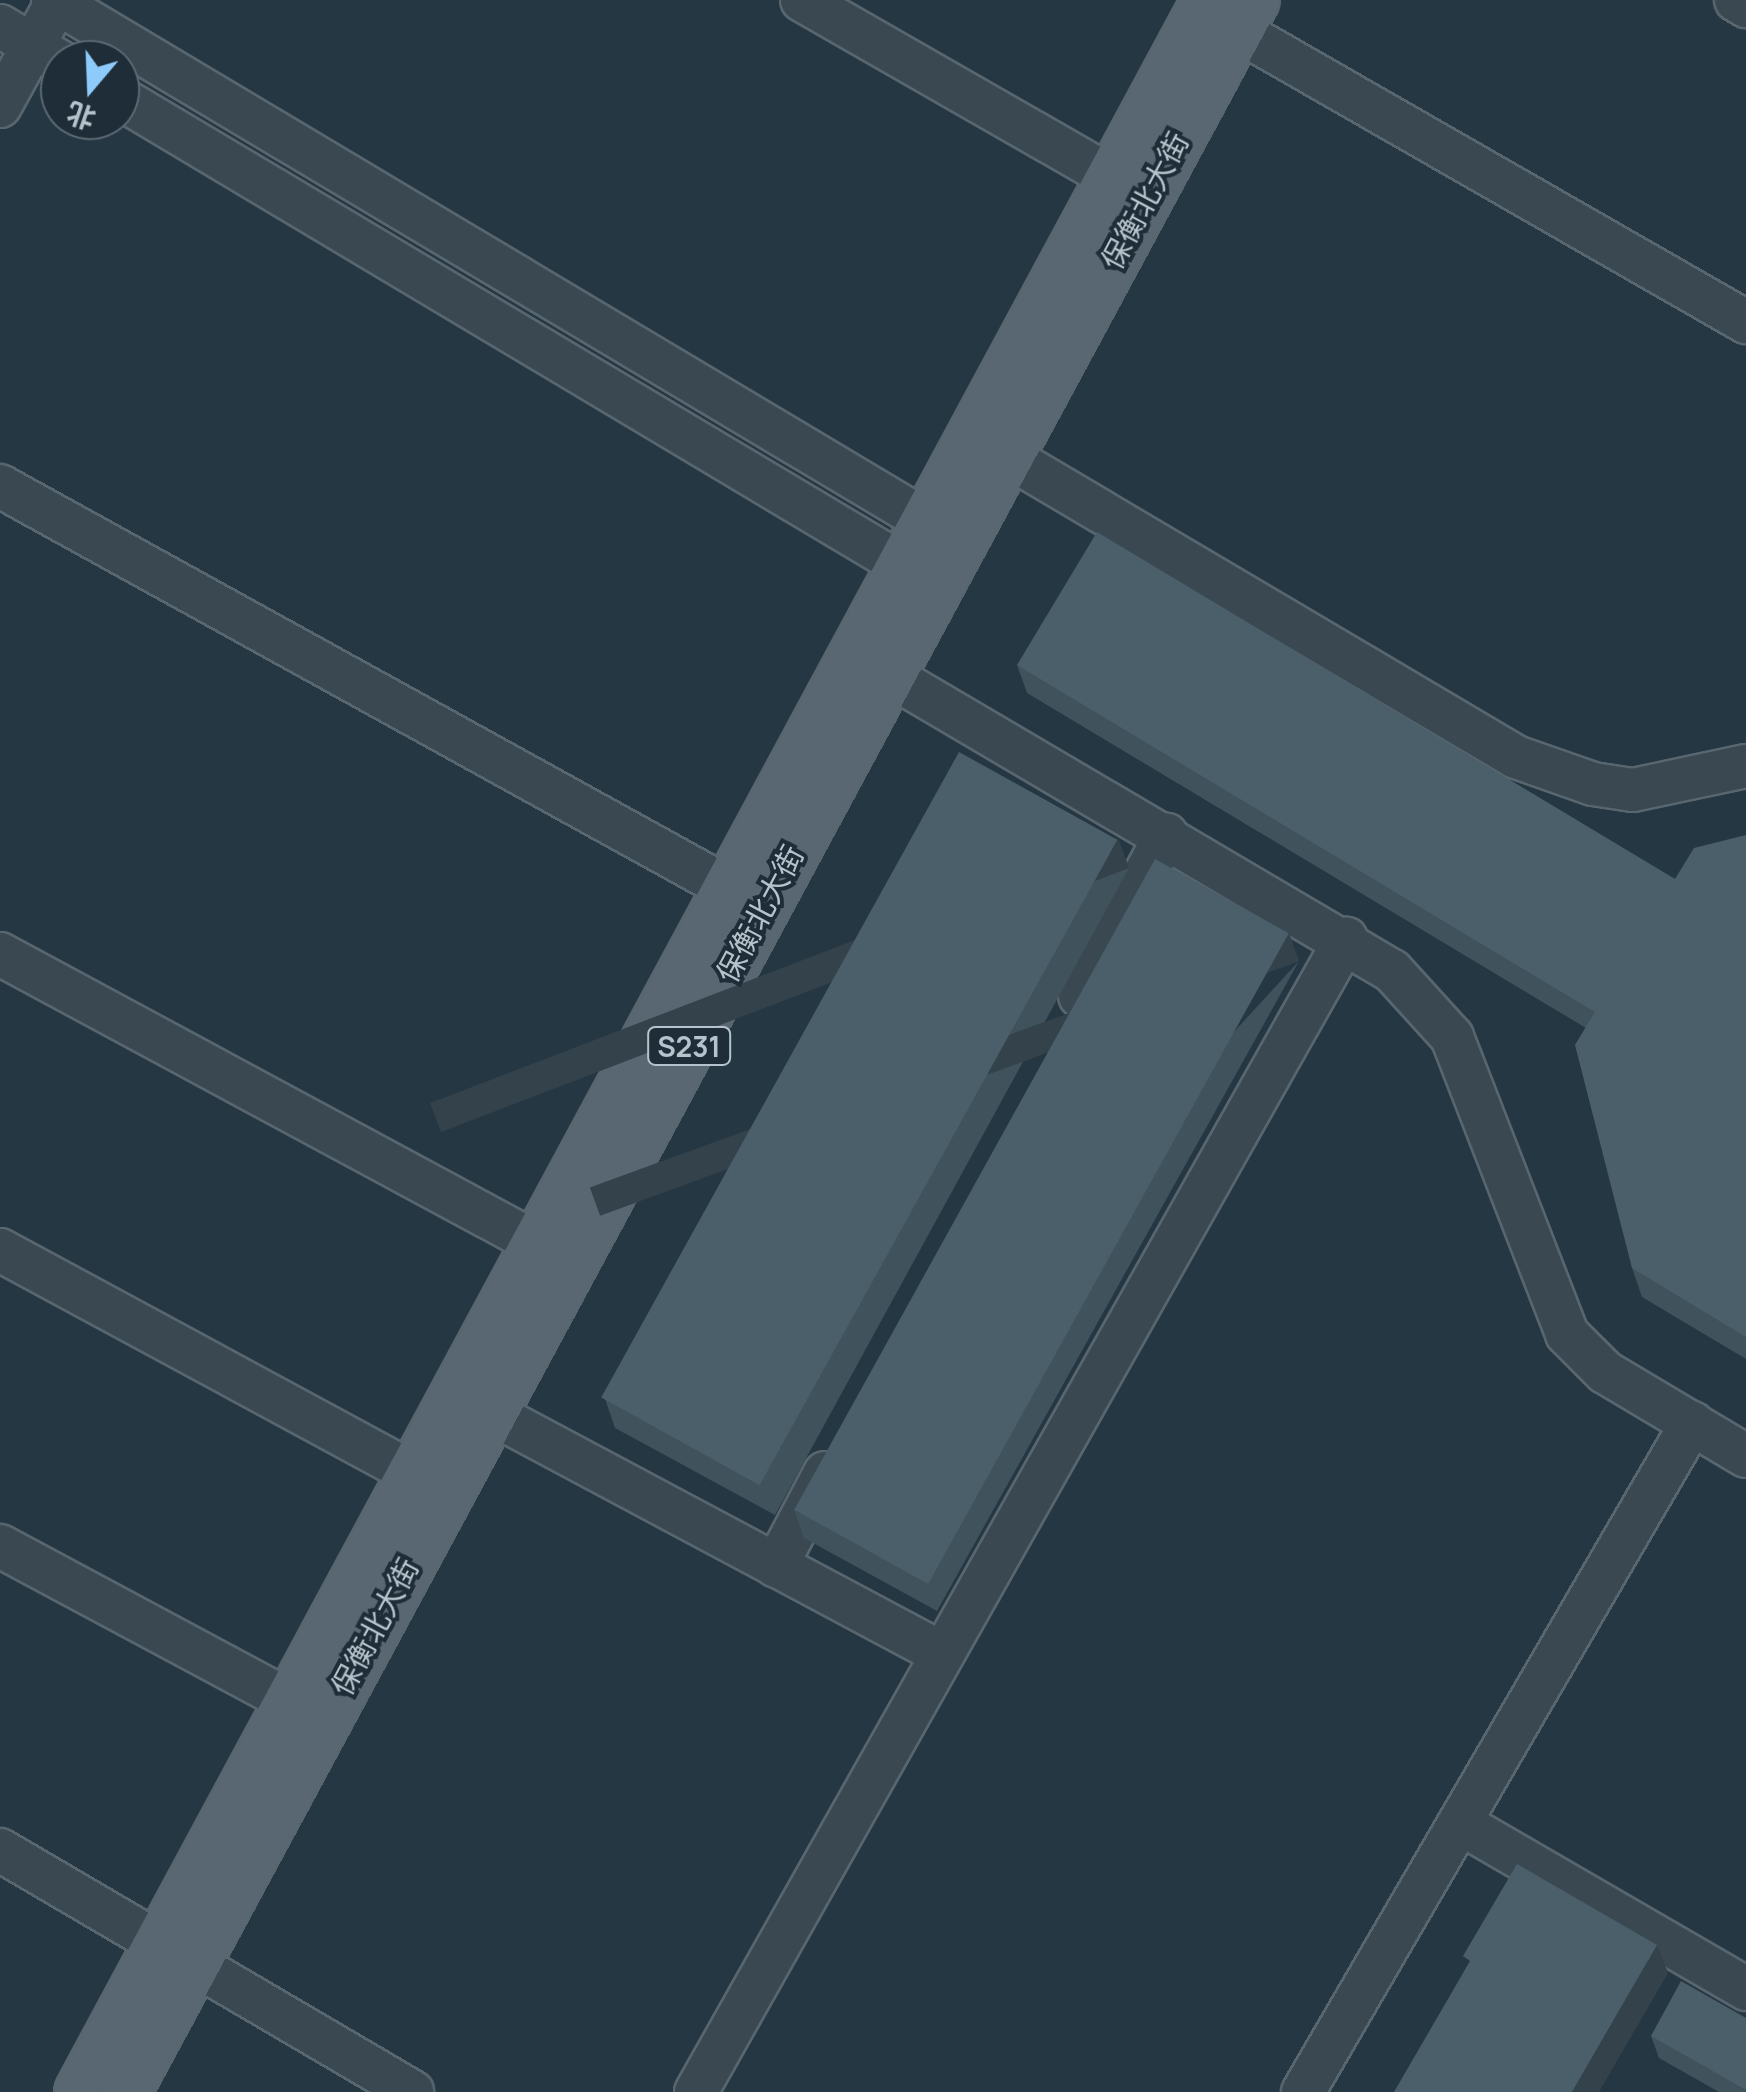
<!DOCTYPE html>
<html>
<head>
<meta charset="utf-8">
<style>
  body { margin:0 }
  #map { position:relative; width:1746px; height:2092px; overflow:hidden; background:#253743; font-family:Manrope,"Noto Sans SC",sans-serif }
  div>[style] { position:absolute }
  .roads { filter:drop-shadow(2px 0 #58666f) drop-shadow(-2px 0 #58666f) drop-shadow(0 2px #58666f) drop-shadow(0 -2px #58666f) }
  .minor>* { height:42px; margin:-21px; padding:0 21px; transform-origin:21px; border-radius:21px; background:#3a4852 }
  .major>* { height:52px; margin:-26px; padding:0 26px; transform-origin:26px; border-radius:26px; background:#586772 }
  .wall>* { inset:0; background:#40525c }
  .shaded-wall>* { inset:0; background:#34424b; transform-origin:0 0 }
  .building>* { inset:0; background:#4b5f6b; transform-origin:0 0 }
  span { translate:-50% -50%; white-space:nowrap; text-align:center; line-height:1.15; -webkit-text-stroke:8px #1e2d37; paint-order:stroke }
  .shield-label span { padding:2px 8px; background:#1e2d37; border:2px solid; border-radius:8px; -webkit-text-stroke-width:0 }
  .shield-label { font-size:28px; color:#b7c3cc; font-weight:700 }
  .street-label { font-size:30px; color:#b7c3cc }
  .north { position:absolute; left:40px; top:40px; width:100px; height:100px; box-sizing:border-box; background:#1e2d37; border:2px solid #5b6973; border-radius:50%; rotate:199deg; font-size:28px; font-weight:700; line-height:40px; text-align:center; color:#b7c3cc }
  .north::after { content:''; display:block; margin:auto; width:35px; height:45px; background:#8ccbfc; clip-path:polygon(50% 0,100% 100%,50% 72%,0 100%) }
</style>
</head>
<body>
<div id="map">
  <div class="roads">
    <div class="minor">
      <i style="left:53px;top:0;width:1052px;rotate:30.83deg"></i>
      <i style="left:802px;top:0;width:358px;rotate:29.8deg"></i>
      <i style="left:1736px;top:0;width:12px;rotate:31deg"></i>
      <i style="left:0;top:26px;width:70px;rotate:31deg"></i>
      <i style="left:1237px;top:30px;width:587px;rotate:29.84deg"></i>
      <i style="left:120px;top:98px;width:944px;rotate:30.83deg"></i>
      <i style="left:0;top:106px;width:121px;rotate:-61.3deg"></i>
      <i style="left:1007px;top:456px;width:591px;rotate:30.6deg"></i>
      <i style="left:1516px;top:757px;width:82px;rotate:19.3deg"></i>
      <i style="left:1593px;top:784px;width:40px;rotate:8.5deg"></i>
      <i style="left:1633px;top:790px;width:116px;rotate:-12deg"></i>
      <i style="left:0;top:486px;width:834px;rotate:28.9deg"></i>
      <i style="left:889px;top:675px;width:584px;rotate:30.48deg"></i>
      <i style="left:1392px;top:971px;width:89px;rotate:47.7deg"></i>
      <i style="left:1452px;top:1037px;width:318px;rotate:68.8deg"></i>
      <i style="left:1567px;top:1334px;width:54px;rotate:45deg"></i>
      <i style="left:1605px;top:1372px;width:164px;rotate:30.8deg"></i>
      <i style="left:0;top:954px;width:611px;rotate:28.33deg"></i>
      <i style="left:1080px;top:996px;width:183px;rotate:-61.9deg"></i>
      <i style="left:0;top:1250px;width:471px;rotate:28.4deg"></i>
      <i style="left:491px;top:1413px;width:508px;rotate:28.08deg"></i>
      <i style="left:0;top:1546px;width:330px;rotate:28.2deg"></i>
      <i style="left:776px;top:1566px;width:105px;rotate:-62.2deg"></i>
      <i style="left:1460px;top:1823px;width:331px;rotate:30.1deg"></i>
      <i style="left:0;top:1850px;width:478px;rotate:30.4deg"></i>
      <i style="left:696px;top:2092px;width:1324px;rotate:-60.59deg"></i>
      <i style="left:1303px;top:2092px;width:774px;rotate:-59.82deg"></i>
    </div>
    <div class="major">
      <i style="left:81px;top:2092px;width:2377px;rotate:-61.67deg"></i>
      <i style="left:124px;top:2092px;width:2377px;rotate:-61.65deg"></i>
    </div>
  </div>
  <div class="wall">
    <i style="clip-path:polygon(1017px 665px,1675px 879px,1746px 835px,1746px 1359px,1642px 1297px,1632px 1268px,1586px 1028px,1027px 693px)"></i>
    <i style="clip-path:polygon(1118px 839px,1129px 868px,775px 1515px,615px 1428px,605px 1399px)"></i>
    <i style="clip-path:polygon(1299px 961px,937px 1611px,804px 1538px,794px 1510px)"></i>
    <i style="clip-path:polygon(1746px 2018px,1746px 2092px,1719px 2092px,1659px 2058px,1651px 2036px)"></i>
  </div>
  <div class="shaded-wall">
    <i style="left:1118px;top:839px;width:31px;height:737px;rotate:69deg"></i>
    <i style="left:1289px;top:933px;width:30px;height:744px;rotate:70deg"></i>
    <i style="clip-path:polygon(1657px 1945px,1668px 1973px,1599px 2092px,1572px 2092px)"></i>
  </div>
  <div class="building">
    <i style="clip-path:polygon(1097px 532px,1675px 879px,1694px 848px,1746px 835px,1746px 1337px,1632px 1268px,1575px 1045px,1595px 1012px,1017px 665px)"></i>
    <i style="left:959px;top:752px;width:181px;height:738px;rotate:29deg"></i>
    <i style="left:1155px;top:859px;width:153px;height:744px;rotate:29deg"></i>
    <i style="clip-path:polygon(1517px 1864px,1657px 1945px,1572px 2092px,1394px 2092px,1470px 1961px,1463px 1956px)"></i>
    <i style="clip-path:polygon(1681px 1981px,1746px 2018px,1746px 2090px,1651px 2036px)"></i>
  </div>
  <div class="shield-label">
    <span style="left:689px;top:1046px">S231</span>
  </div>
  <div class="street-label">
    <span style="left:1145px;top:201px;rotate:-62deg">保衡北大街</span>
    <span style="left:760px;top:914px;rotate:-62deg">保衡北大街</span>
    <span style="left:375px;top:1627px;rotate:-62deg">保衡北大街</span>
  </div>
  <div class="north">北</div>
</div>
</body>
</html>
